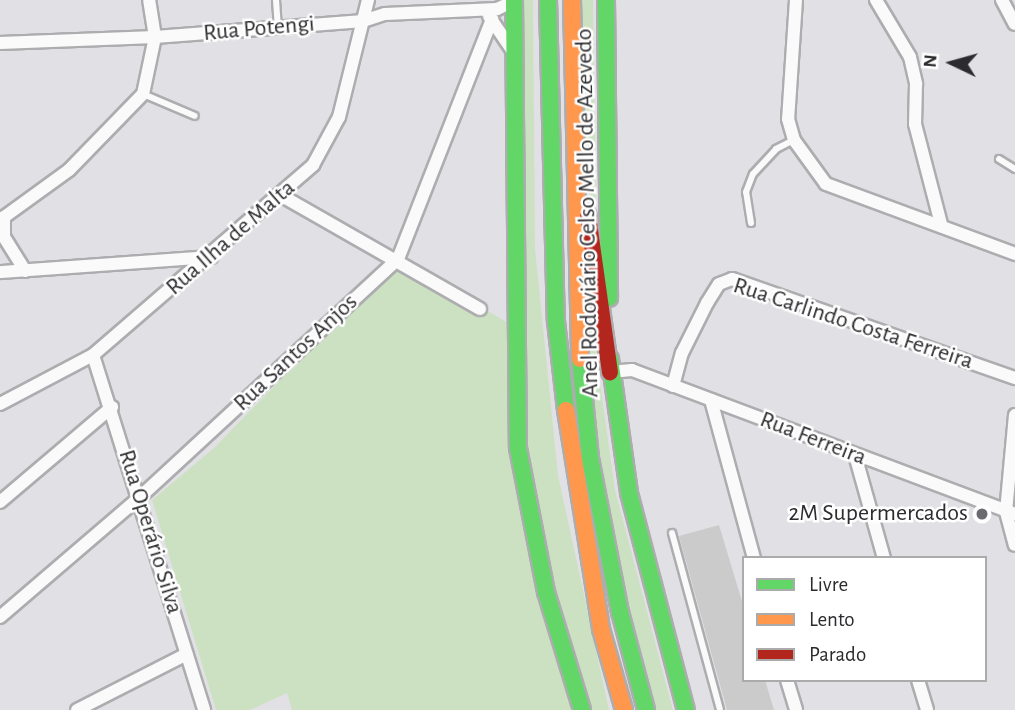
<!DOCTYPE html>
<html>
<head>
<meta charset="utf-8">
<style>
  body { margin:0 }
  #map { position:relative; width:1015px; height:710px; overflow:hidden; background:#e1e1e5; font-family:"Alegreya Sans",sans-serif }
  div>[style] { position:absolute }
  .green>* { inset:0; background:#cce1c2 }
  .building>* { inset:0; background:#cbcbcb }
  .roads { filter:drop-shadow(2px 0 #adadb0) drop-shadow(-2px 0 #adadb0) drop-shadow(0 2px #adadb0) drop-shadow(0 -2px #adadb0) }
  .lane>* { height:6px; margin:-3px; padding:0 3px; transform-origin:3px; border-radius:3px; background:#fafafb }
  .street>* { height:12px; margin:-6px; padding:0 6px; transform-origin:6px; border-radius:6px; background:#fafafb }
  .fast>* { height:16px; margin:-8px; padding:0 8px; transform-origin:8px; border-radius:8px; background:#63d668 }
  .slow>* { height:16px; margin:-8px; padding:0 8px; transform-origin:8px; border-radius:8px; background:#ff974d }
  .jam>* { height:16px; margin:-8px; padding:0 8px; transform-origin:8px; border-radius:8px; background:#b3261e }
  .dots>* { width:19px; height:19px; translate:-50% -50%; box-sizing:border-box; border:4px solid #fff; border-radius:50% }
  span { translate:-50% -50%; white-space:nowrap; text-align:center; line-height:1.15; -webkit-text-stroke:5px #fff; paint-order:stroke }
  .street-label { font-size:24px; color:#2c2c2f }
  .poi-label { font-size:24px; color:#2c2c2f }
  .right { translate:-100% -50%; text-align:right }
  .legend { position:absolute; left:742px; top:556px; width:245px; height:126px; box-sizing:border-box; background:#fff; border:2px solid #ababac; margin:0; padding:9px 12px; list-style:none; font-size:21px; color:#2c2c2f }
  .legend li { display:flex; align-items:center; gap:14px; height:35px }
  .legend b { width:35px; border:2px solid #ababac }
  .north { position:absolute; left:917px; top:28px; width:70px; height:70px; -webkit-text-stroke:5px #fff; paint-order:stroke; rotate:275deg; font-size:19px; font-weight:700; line-height:28px; text-align:center; color:#2c2c2f }
  .north::after { content:''; display:block; margin:auto; width:24px; height:32px; background:#2c2c2f; clip-path:polygon(50% 0,100% 100%,50% 72%,0 100%) }
</style>
</head>
<body>
<div id="map">
  <div class="green">
    <i style="clip-path:polygon(520px 0,533px 0,535px 248px,558px 475px,609px 710px,292px 710px,287px 693px,250px 710px,216px 710px,152px 500px,214px 448px,398px 259px,515px 327px)"></i>
    <i style="clip-path:polygon(576px 0,593px 0,596px 223px,579px 131px)"></i>
    <i style="clip-path:polygon(582px 253px,615px 490px,673px 710px,653px 710px,620px 576px,595px 425px)"></i>
  </div>
  <div class="building">
    <i style="clip-path:polygon(719px 525px,744px 608px,744px 680px,765px 680px,774px 710px,727px 710px,679px 536px)"></i>
  </div>
  <div class="roads">
    <div class="lane">
      <i style="left:276px;top:0;width:27px;rotate:86deg"></i>
      <i style="left:143px;top:94px;width:56px;rotate:22.9deg"></i>
      <i style="left:999px;top:159px;width:19px;rotate:32deg"></i>
      <i style="left:751px;top:223px;width:31px;rotate:-99deg"></i>
      <i style="left:746px;top:192px;width:19px;rotate:-69deg"></i>
      <i style="left:753px;top:174px;width:34px;rotate:-47deg"></i>
      <i style="left:776px;top:149px;width:20px;rotate:-27deg"></i>
      <i style="left:672px;top:533px;width:183px;rotate:74.8deg"></i>
    </div>
    <div class="street">
      <i style="left:796px;top:0;width:119px;rotate:93.8deg"></i>
      <i style="left:788px;top:119px;width:22px;rotate:74deg"></i>
      <i style="left:794px;top:140px;width:54px;rotate:54deg"></i>
      <i style="left:826px;top:184px;width:202px;rotate:20.3deg"></i>
      <i style="left:876px;top:0;width:66px;rotate:59.2deg"></i>
      <i style="left:910px;top:57px;width:28px;rotate:77deg"></i>
      <i style="left:916px;top:84px;width:40px;rotate:91.4deg"></i>
      <i style="left:915px;top:124px;width:103px;rotate:75.4deg"></i>
      <i style="left:1002px;top:0;width:27px;rotate:62deg"></i>
      <i style="left:489px;top:16px;width:41px;rotate:55.9deg"></i>
      <i style="left:0;top:43px;width:155px;rotate:-2.2deg"></i>
      <i style="left:155px;top:37px;width:209px;rotate:-4.4deg"></i>
      <i style="left:363px;top:21px;width:23px;rotate:-18deg"></i>
      <i style="left:385px;top:14px;width:112px;rotate:-2.6deg"></i>
      <i style="left:497px;top:9px;width:19px;rotate:-25deg"></i>
      <i style="left:282px;top:196px;width:228px;rotate:29.7deg"></i>
      <i style="left:4px;top:217px;width:20px;rotate:90deg"></i>
      <i style="left:4px;top:237px;width:40px;rotate:58deg"></i>
      <i style="left:0;top:220px;width:85px;rotate:-35.9deg"></i>
      <i style="left:69px;top:170px;width:106px;rotate:-45.8deg"></i>
      <i style="left:143px;top:94px;width:58px;rotate:-78.1deg"></i>
      <i style="left:155px;top:37px;width:37px;rotate:-99deg"></i>
      <i style="left:0;top:272px;width:212px;rotate:-4.1deg"></i>
      <i style="left:93px;top:355px;width:372px;rotate:72.6deg"></i>
      <i style="left:610px;top:372px;width:22px;rotate:-5deg"></i>
      <i style="left:632px;top:370px;width:409px;rotate:20.6deg"></i>
      <i style="left:673px;top:386px;width:34px;rotate:-75deg"></i>
      <i style="left:682px;top:353px;width:56px;rotate:-63.4deg"></i>
      <i style="left:707px;top:303px;width:22px;rotate:-58deg"></i>
      <i style="left:719px;top:284px;width:14px;rotate:-21deg"></i>
      <i style="left:732px;top:279px;width:300px;rotate:19.3deg"></i>
      <i style="left:711px;top:400px;width:164px;rotate:74.8deg"></i>
      <i style="left:0;top:404px;width:105px;rotate:-27.8deg"></i>
      <i style="left:93px;top:355px;width:291px;rotate:-40.8deg"></i>
      <i style="left:313px;top:165px;width:55px;rotate:-61.6deg"></i>
      <i style="left:339px;top:117px;width:121px;rotate:-76.1deg"></i>
      <i style="left:1015px;top:415px;width:97px;rotate:95.3deg"></i>
      <i style="left:1006px;top:512px;width:34px;rotate:75deg"></i>
      <i style="left:855px;top:455px;width:107px;rotate:74.3deg"></i>
      <i style="left:0;top:502px;width:147px;rotate:-40.3deg"></i>
      <i style="left:0;top:617px;width:184px;rotate:-40.6deg"></i>
      <i style="left:140px;top:497px;width:351px;rotate:-42.7deg"></i>
      <i style="left:398px;top:259px;width:258px;rotate:-68.6deg"></i>
      <i style="left:787px;top:680px;width:31px;rotate:73deg"></i>
      <i style="left:918px;top:680px;width:31px;rotate:73deg"></i>
      <i style="left:77px;top:710px;width:123px;rotate:-27deg"></i>
    </div>
    <div class="fast">
      <i style="left:514px;top:0;width:448px;rotate:89.5deg"></i>
      <i style="left:518px;top:448px;width:147px;rotate:79deg"></i>
      <i style="left:546px;top:592px;width:123px;rotate:73deg"></i>
      <i style="left:548px;top:0;width:321px;rotate:88.6deg"></i>
      <i style="left:556px;top:321px;width:90px;rotate:83.6deg"></i>
      <i style="left:606px;top:0;width:298px;rotate:89.4deg"></i>
      <i style="left:580px;top:359px;width:100px;rotate:84.2deg"></i>
      <i style="left:590px;top:458px;width:157px;rotate:79deg"></i>
      <i style="left:620px;top:612px;width:101px;rotate:75.1deg"></i>
      <i style="left:610px;top:359px;width:135px;rotate:81.9deg"></i>
      <i style="left:629px;top:493px;width:224px;rotate:75.3deg"></i>
    </div>
    <div class="slow">
      <i style="left:572px;top:0;width:359px;rotate:88.7deg"></i>
      <i style="left:566px;top:410px;width:222px;rotate:80.9deg"></i>
      <i style="left:601px;top:629px;width:84px;rotate:74.1deg"></i>
    </div>
    <div class="jam">
      <i style="left:588px;top:216px;width:158px;rotate:82deg"></i>
    </div>
  </div>
  <div class="dots">
    <i style="left:982px;top:514px;background:#6b6b6f"></i>
  </div>
  <div class="street-label">
    <span style="left:259px;top:29px;rotate:-5deg">Rua Potengi</span>
    <span style="left:588px;top:213px;rotate:-91deg">Anel Rodoviário Celso Mello de Azevedo</span>
    <span style="left:231px;top:238px;rotate:-41deg">Rua Ilha de Malta</span>
    <span style="left:853px;top:324px;rotate:18deg">Rua Carlindo Costa Ferreira</span>
    <span style="left:296px;top:353px;rotate:-43deg">Rua Santos Anjos</span>
    <span style="left:813px;top:439px;rotate:21deg">Rua Ferreira</span>
    <span style="left:150px;top:532px;rotate:73deg">Rua Operário Silva</span>
  </div>
  <div class="poi-label">
    <span class="right" style="left:968px;top:514px">2M Supermercados</span>
  </div>
  <ul class="legend">
  <li><b style="height:9px;background:#63d668"></b>Livre</li>
  <li><b style="height:9px;background:#ff974d"></b>Lento</li>
  <li><b style="height:9px;background:#b3261e"></b>Parado</li>
  </ul>
  <div class="north">N</div>
</div>
</body>
</html>
